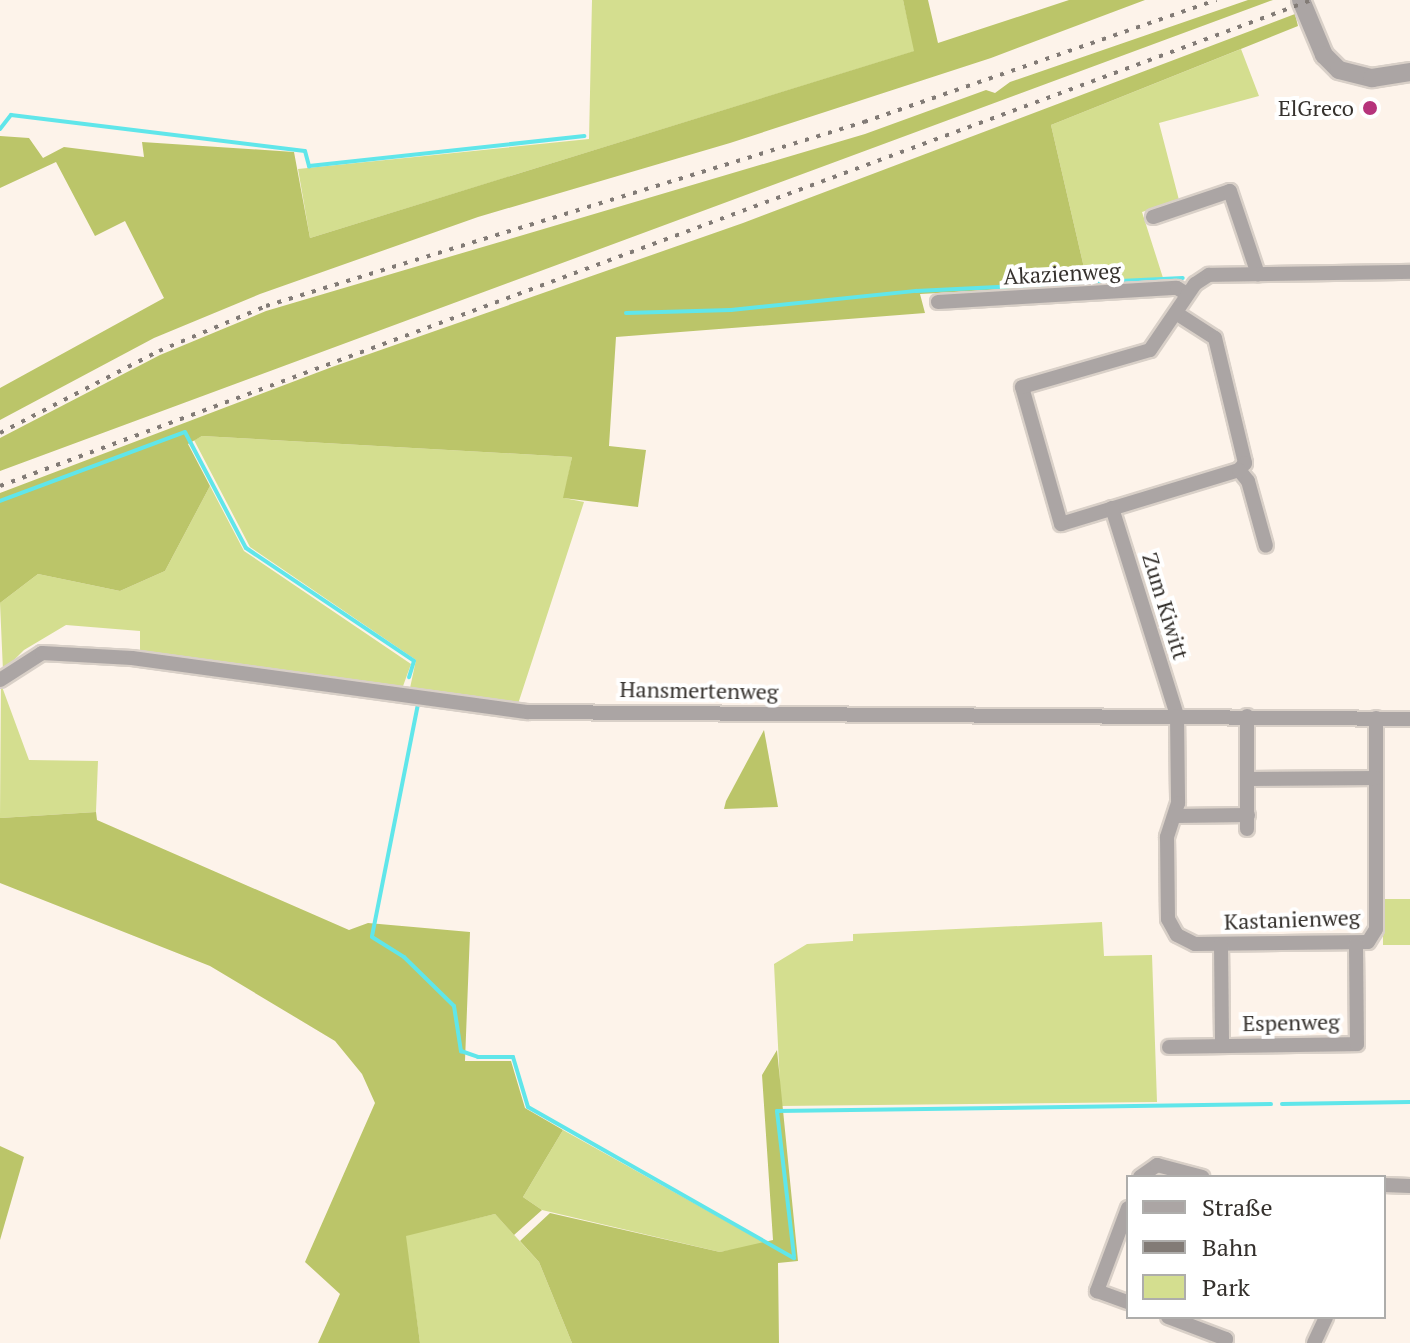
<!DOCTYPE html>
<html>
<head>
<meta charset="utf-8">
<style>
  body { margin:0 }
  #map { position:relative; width:1410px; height:1343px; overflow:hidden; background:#fdf3ea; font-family:"PT Serif",serif }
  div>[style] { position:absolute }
  .green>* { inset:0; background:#d4de8f; transform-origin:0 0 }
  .forest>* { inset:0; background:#bbc569 }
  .stream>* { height:4px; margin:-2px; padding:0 2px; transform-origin:2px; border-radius:2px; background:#60e6ea }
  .roads { filter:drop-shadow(2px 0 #d9d0c8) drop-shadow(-2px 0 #d9d0c8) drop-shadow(0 2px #d9d0c8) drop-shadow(0 -2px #d9d0c8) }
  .minor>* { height:14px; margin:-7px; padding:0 7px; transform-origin:7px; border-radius:7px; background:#aba5a4 }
  .tertiary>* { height:18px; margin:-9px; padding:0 9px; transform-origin:9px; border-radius:9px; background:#aba5a4 }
  .rail>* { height:4px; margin-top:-2px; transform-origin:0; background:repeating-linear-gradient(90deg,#827b76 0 4px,transparent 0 12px) }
  .dots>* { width:22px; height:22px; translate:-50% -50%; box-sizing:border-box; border:4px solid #fff; border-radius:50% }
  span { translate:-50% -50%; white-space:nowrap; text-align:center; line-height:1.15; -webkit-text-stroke:8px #fff; paint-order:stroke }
  .poi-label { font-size:22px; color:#35312d }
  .right { translate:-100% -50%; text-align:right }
  .street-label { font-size:22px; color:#35312d }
  .legend { position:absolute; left:1126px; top:1175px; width:260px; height:144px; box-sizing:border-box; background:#fff; border:2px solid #aeadab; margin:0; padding:10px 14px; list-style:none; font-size:24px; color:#35312d }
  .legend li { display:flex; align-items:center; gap:16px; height:40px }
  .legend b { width:40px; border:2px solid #aeadab }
</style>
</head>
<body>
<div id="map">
  <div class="green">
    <i style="clip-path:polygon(592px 0,903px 0,915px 51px,310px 238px,298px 169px,589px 139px)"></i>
    <i style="clip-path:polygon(1241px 49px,1259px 96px,1159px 123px,1179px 200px,1142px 212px,1164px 281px,1088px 285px,1051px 125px)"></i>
    <i style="clip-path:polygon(202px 436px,572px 457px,564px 498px,584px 502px,518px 704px,410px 688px,416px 660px,250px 547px,194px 440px)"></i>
    <i style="clip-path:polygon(210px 486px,244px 551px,411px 664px,402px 689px,140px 654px,140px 631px,66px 625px,24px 650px,3px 671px,0 603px,38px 574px,120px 591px,165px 571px)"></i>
    <i style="clip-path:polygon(1px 684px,29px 760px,98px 761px,96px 812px,0 818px)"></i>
    <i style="left:1383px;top:899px;width:27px;height:46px"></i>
    <i style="clip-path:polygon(1102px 922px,1104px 956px,1152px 955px,1157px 1102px,781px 1106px,774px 964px,807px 944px,853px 941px,853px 934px)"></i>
    <i style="clip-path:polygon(563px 1130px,767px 1244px,720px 1252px,542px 1210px,523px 1197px)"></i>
    <i style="clip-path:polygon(495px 1214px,539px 1262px,572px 1343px,420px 1343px,405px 1235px)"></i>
  </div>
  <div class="forest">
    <i style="clip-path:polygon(903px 0,928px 0,938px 43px,1069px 0,1145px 0,991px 58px,730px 143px,478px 217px,260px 294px,154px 338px,0 420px,0 388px,164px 298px,125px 221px,95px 236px,56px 162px,0 188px,0 136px,29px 138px,43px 158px,64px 147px,144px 157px,142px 142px,294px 152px,310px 238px,914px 51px)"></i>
    <i style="clip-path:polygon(1248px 0,1273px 0,0 471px,0 438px,160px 355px,266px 311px,865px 134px,986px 90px,995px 93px,1010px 82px)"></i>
    <i style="clip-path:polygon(1295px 14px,1298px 26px,1051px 125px,1088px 285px,920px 294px,925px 313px,616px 337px,609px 446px,646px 450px,638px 507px,563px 498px,572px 457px,202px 436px,188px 444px,210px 486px,165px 571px,120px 591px,38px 574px,0 603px,0 493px,332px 367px,743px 223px)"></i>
    <i style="clip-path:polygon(764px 730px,778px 807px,724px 809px,726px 801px)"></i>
    <i style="clip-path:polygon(96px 812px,97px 820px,349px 930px,368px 923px,470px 932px,465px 1061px,511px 1061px,525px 1108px,563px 1130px,523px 1197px,542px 1210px,514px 1235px,495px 1214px,406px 1236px,420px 1343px,318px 1343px,340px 1294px,305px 1262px,375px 1103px,362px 1074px,335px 1041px,210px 966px,0 883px,0 818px)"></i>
    <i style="clip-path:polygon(777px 1050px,798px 1261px,778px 1263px,779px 1343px,572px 1343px,539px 1262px,520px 1241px,550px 1213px,720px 1252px,773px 1240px,762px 1075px)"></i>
    <i style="clip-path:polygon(0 1146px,24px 1157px,0 1240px)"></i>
  </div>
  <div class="stream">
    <i style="left:0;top:129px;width:18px;rotate:-52deg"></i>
    <i style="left:11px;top:115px;width:296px;rotate:7deg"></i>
    <i style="left:305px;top:151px;width:16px;rotate:75deg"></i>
    <i style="left:309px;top:166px;width:277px;rotate:-6.2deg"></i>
    <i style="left:626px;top:313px;width:105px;rotate:-1.6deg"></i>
    <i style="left:731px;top:310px;width:186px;rotate:-5.9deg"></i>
    <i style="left:916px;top:291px;width:267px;rotate:-2.8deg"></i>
    <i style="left:0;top:501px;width:197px;rotate:-20.5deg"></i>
    <i style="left:185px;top:432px;width:131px;rotate:62.3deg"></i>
    <i style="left:246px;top:548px;width:202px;rotate:33.9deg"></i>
    <i style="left:414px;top:661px;width:17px;rotate:107deg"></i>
    <i style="left:418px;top:704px;width:237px;rotate:101.2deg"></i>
    <i style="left:372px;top:937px;width:38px;rotate:32deg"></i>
    <i style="left:404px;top:957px;width:70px;rotate:44.4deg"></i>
    <i style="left:454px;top:1006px;width:46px;rotate:81.2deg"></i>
    <i style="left:461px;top:1051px;width:18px;rotate:19deg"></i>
    <i style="left:478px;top:1057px;width:35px"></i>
    <i style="left:513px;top:1057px;width:52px;rotate:73.3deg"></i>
    <i style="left:528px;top:1107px;width:306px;rotate:29.6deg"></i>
    <i style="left:1282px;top:1104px;width:128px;rotate:-0.9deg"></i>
    <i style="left:794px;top:1256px;width:146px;rotate:-96.7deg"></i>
    <i style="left:777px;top:1111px;width:494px;rotate:-0.8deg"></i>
  </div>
  <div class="roads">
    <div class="minor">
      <i style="left:1153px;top:217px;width:81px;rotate:-18.7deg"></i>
      <i style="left:1230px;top:191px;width:88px;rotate:71.4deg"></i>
      <i style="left:938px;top:302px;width:239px;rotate:-3.4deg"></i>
      <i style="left:1177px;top:288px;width:12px;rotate:31deg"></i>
      <i style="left:1176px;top:313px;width:46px;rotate:32.7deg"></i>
      <i style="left:1215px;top:338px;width:129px;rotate:76.5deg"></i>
      <i style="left:1245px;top:463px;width:9px;rotate:131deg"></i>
      <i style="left:1239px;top:470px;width:186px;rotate:163.1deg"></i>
      <i style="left:1061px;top:524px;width:142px;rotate:-105.9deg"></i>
      <i style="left:1022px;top:387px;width:133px;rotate:-16.1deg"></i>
      <i style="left:1150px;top:350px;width:80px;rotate:-55.7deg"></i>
      <i style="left:1195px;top:284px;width:17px;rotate:-33deg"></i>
      <i style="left:1209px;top:275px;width:201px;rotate:-0.9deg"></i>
      <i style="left:1239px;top:470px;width:14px;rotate:51deg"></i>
      <i style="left:1248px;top:481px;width:67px;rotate:74.5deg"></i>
      <i style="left:1112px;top:508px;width:218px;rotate:72.6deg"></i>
      <i style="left:1177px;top:716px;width:87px;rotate:89.3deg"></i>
      <i style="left:1178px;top:803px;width:36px;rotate:108deg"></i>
      <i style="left:1167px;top:837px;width:82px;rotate:89.3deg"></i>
      <i style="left:1168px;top:919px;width:18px;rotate:61deg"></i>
      <i style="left:1177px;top:935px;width:20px;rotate:27deg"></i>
      <i style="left:1195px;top:944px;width:173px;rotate:-0.7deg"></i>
      <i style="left:1368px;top:942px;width:15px;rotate:-58deg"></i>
      <i style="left:1376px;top:929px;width:211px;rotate:-90deg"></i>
      <i style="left:0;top:680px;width:50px;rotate:-32.7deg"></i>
      <i style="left:42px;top:653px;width:90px;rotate:3.2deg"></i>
      <i style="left:132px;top:658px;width:400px;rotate:7.8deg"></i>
      <i style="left:528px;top:712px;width:882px;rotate:0.45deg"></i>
      <i style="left:1248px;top:779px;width:128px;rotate:-0.4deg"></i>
      <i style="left:1175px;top:816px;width:73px;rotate:-0.8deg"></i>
      <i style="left:1247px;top:829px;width:113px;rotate:-90deg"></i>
      <i style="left:1221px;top:944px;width:101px;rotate:89.4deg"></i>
      <i style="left:1169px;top:1047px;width:188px;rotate:-0.9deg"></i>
      <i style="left:1357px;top:1044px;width:100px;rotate:-90.6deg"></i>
      <i style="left:1140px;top:1177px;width:21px;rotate:-35deg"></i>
      <i style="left:1157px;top:1165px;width:47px;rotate:14.9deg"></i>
      <i style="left:1384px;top:1185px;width:26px;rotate:2deg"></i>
      <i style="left:1128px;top:1208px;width:89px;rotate:110.5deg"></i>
      <i style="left:1097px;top:1291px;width:33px;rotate:20deg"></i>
      <i style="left:1168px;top:1317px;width:62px;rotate:20.8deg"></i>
      <i style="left:1226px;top:1339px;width:4px;rotate:104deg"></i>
      <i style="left:1314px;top:1343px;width:29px;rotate:-65deg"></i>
    </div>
    <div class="tertiary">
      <i style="left:1301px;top:0;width:60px;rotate:67.3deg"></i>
      <i style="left:1324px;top:55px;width:21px;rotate:45deg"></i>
      <i style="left:1339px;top:70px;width:34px;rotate:14deg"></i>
      <i style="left:1372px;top:78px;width:38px;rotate:-9deg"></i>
    </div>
  </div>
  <div class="rail">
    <i style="left:0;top:433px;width:179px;rotate:-27.3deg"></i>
    <i style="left:159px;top:351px;width:116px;rotate:-22.8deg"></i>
    <i style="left:266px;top:306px;width:626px;rotate:-17.1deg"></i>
    <i style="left:864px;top:122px;width:373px;rotate:-19.1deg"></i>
    <i style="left:0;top:486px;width:1399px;rotate:-20.33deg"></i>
  </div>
  <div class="dots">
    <i style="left:1370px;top:108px;background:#b6337b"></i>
  </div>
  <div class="poi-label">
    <span class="right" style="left:1354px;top:108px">ElGreco</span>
  </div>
  <div class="street-label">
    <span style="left:1062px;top:273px;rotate:-3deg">Akazienweg</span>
    <span style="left:1166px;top:606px;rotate:73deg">Zum Kiwitt</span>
    <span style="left:699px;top:690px;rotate:1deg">Hansmertenweg</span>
    <span style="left:1292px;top:919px;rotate:-2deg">Kastanienweg</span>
    <span style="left:1291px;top:1022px;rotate:-1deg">Espenweg</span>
  </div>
  <ul class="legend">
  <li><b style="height:10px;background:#aba5a4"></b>Straße</li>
  <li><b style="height:10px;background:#827b76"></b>Bahn</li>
  <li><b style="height:22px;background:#d4de8f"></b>Park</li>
  </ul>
</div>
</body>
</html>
